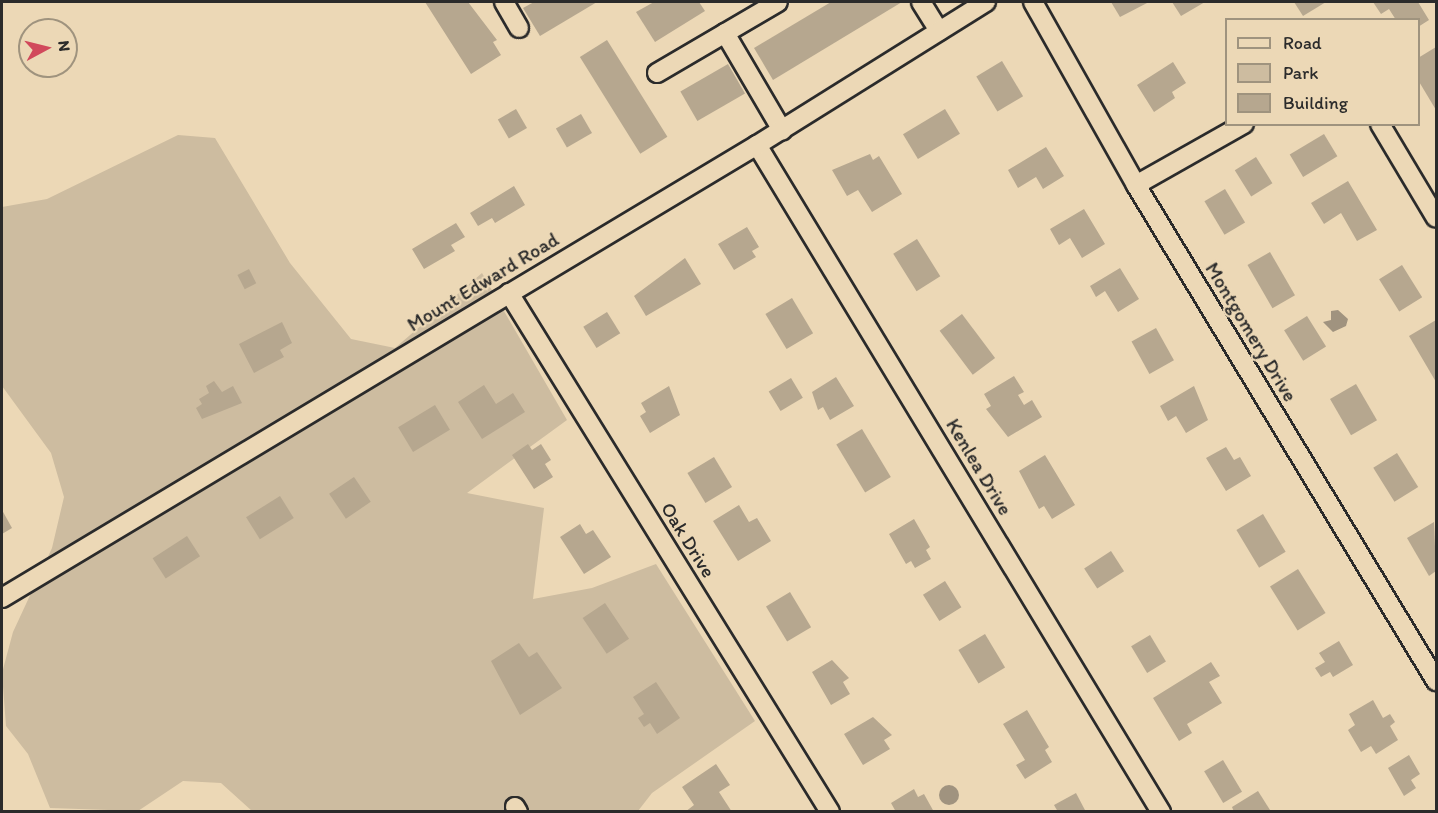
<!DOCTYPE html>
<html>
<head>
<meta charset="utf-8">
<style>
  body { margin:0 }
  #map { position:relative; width:1438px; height:813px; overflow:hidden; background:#ecd8b6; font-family:Itim,sans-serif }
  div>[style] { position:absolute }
  .green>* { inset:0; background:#cdbca0 }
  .water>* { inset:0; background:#a0937f }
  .round { border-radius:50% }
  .building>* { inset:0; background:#b6a78f; transform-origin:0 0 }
  .roads { filter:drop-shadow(2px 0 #2b2b2b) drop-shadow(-2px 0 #2b2b2b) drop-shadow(0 2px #2b2b2b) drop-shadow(0 -2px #2b2b2b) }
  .minor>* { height:18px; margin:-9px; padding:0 9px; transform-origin:9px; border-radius:9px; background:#ecd8b6 }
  span { translate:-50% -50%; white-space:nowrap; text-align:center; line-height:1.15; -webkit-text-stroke:4.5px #ecd8b6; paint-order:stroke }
  .street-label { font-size:20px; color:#2b2b2b }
  .frame { position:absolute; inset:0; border:3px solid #2b2b2b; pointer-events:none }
  .legend { position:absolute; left:1225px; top:18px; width:195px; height:108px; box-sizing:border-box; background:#ecd8b6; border:2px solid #9f937e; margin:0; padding:8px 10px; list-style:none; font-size:18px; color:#2b2b2b }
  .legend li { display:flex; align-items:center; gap:12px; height:30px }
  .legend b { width:30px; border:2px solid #9f937e }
  .north { position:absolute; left:18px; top:18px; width:60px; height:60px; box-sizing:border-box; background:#ecd8b6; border:2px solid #9f937e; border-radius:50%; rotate:83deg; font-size:16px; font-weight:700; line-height:24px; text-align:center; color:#2b2b2b }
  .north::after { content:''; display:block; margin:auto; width:21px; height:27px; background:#d1495b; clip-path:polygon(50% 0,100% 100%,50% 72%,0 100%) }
</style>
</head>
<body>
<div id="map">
  <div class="green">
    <i style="clip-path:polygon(178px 135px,215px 138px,290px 263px,351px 339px,395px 348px,482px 273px,567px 420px,467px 493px,544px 508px,533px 599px,592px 588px,656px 564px,755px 721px,652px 793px,638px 811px,252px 811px,221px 783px,183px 781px,138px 811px,50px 808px,28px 754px,6px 726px,2px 673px,13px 632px,52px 548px,64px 497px,51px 453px,2px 386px,2px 207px,47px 199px)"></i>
  </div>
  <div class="water">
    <i style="clip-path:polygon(1338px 310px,1348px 319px,1346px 326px,1333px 332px,1323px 322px,1331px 320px,1331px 311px)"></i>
    <i class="round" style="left:939px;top:785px;width:20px;height:20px"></i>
  </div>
  <div class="building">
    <i style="clip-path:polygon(425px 2px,468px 2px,497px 40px,493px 42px,501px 55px,471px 74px)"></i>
    <i style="clip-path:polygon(534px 2px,597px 2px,540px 36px,523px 8px)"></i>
    <i style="clip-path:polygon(654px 2px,699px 2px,705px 11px,655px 42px,636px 12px)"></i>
    <i style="clip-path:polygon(831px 2px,902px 2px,773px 80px,754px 48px)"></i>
    <i style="clip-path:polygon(1111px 2px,1149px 2px,1120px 17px)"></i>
    <i style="clip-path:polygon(1172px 2px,1205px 2px,1181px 16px)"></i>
    <i style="clip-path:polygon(1294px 2px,1326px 2px,1303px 16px)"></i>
    <i style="clip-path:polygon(1373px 2px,1418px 2px,1429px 20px,1418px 27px,1418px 20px,1396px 20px,1389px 9px,1381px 14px)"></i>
    <i style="left:607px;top:40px;width:114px;height:32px;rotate:58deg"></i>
    <i style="clip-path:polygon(1436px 47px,1436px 110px,1418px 80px,1418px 58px)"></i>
    <i style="left:1002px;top:61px;width:41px;height:30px;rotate:59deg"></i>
    <i style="clip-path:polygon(1173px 62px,1186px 83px,1172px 92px,1175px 98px,1154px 112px,1137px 85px)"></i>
    <i style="left:728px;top:64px;width:34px;height:55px;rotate:60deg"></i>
    <i style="left:516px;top:109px;width:22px;height:21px;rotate:60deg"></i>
    <i style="left:945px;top:109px;width:29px;height:49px;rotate:59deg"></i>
    <i style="left:581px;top:114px;width:22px;height:29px;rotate:60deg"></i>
    <i style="left:1324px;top:134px;width:26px;height:40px;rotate:59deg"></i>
    <i style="clip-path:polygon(1046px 147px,1064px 176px,1043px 189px,1036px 177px,1018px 188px,1008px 170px)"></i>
    <i style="clip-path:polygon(870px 154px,873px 160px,879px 156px,902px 194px,872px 212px,858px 190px,847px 196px,832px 170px)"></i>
    <i style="left:1256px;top:157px;width:31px;height:25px;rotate:58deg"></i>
    <i style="clip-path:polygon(1348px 181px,1377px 230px,1357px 241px,1341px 213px,1324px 224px,1311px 203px)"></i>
    <i style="clip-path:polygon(514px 186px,525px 205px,495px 223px,492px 218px,478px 226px,470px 213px)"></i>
    <i style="left:1225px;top:189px;width:39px;height:24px;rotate:59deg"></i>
    <i style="clip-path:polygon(1084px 209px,1105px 244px,1082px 258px,1070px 238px,1059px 245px,1050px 229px)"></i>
    <i style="clip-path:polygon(456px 223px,465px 237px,451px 245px,455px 251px,424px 269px,412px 249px)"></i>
    <i style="clip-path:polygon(747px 227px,759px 247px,752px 251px,756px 257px,734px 270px,718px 244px)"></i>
    <i style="left:917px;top:239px;width:44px;height:28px;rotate:58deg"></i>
    <i style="left:1270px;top:252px;width:50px;height:26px;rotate:60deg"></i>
    <i style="clip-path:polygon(685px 258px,701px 284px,646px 316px,634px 296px)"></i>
    <i style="left:1402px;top:265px;width:38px;height:27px;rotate:58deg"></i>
    <i style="clip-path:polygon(1120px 268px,1139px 299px,1118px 312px,1105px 291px,1096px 297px,1090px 286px)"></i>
    <i style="left:249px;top:269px;width:16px;height:13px;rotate:63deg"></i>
    <i style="left:792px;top:298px;width:41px;height:31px;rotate:59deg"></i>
    <i style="left:607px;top:312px;width:25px;height:28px;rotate:58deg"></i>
    <i style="left:962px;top:314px;width:55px;height:28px;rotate:53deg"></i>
    <i style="left:1307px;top:316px;width:36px;height:27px;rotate:58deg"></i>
    <i style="clip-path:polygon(1436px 320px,1436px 382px,1409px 336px)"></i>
    <i style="clip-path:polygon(282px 322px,292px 343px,280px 350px,284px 357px,254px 373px,239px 344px)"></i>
    <i style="left:1156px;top:328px;width:37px;height:28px;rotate:61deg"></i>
    <i style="clip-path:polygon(1014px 376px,1024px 392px,1018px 395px,1024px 405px,1032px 400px,1042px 417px,1008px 437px,986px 409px,991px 406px,984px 394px)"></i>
    <i style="clip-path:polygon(836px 377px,854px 406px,830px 420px,823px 407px,818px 410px,812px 392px)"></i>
    <i style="left:791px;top:378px;width:23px;height:26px;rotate:59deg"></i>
    <i style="clip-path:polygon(214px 381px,222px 392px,233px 386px,242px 403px,202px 419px,196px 408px,202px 404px,199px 399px,209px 393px,206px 386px)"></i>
    <i style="left:1356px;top:384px;width:42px;height:30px;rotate:60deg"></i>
    <i style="clip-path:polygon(484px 385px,496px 404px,513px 393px,525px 412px,482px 439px,458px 402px)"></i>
    <i style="clip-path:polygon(669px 386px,680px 415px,650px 433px,640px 416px,646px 412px,641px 403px)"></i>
    <i style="clip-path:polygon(1194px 386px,1208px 420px,1186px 433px,1176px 416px,1168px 421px,1160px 406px)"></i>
    <i style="left:435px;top:405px;width:29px;height:43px;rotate:59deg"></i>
    <i style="left:862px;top:429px;width:56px;height:30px;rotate:59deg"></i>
    <i style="clip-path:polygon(528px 444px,532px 450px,541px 444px,551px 460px,545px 464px,553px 477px,534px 489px,512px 455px)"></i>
    <i style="clip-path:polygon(1226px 447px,1234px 460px,1240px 457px,1251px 476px,1226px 491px,1206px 458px)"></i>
    <i style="left:1397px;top:453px;width:40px;height:28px;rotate:58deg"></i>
    <i style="clip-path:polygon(1045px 455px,1075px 505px,1052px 519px,1044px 506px,1039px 509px,1019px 471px)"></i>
    <i style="left:714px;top:457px;width:35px;height:31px;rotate:59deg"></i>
    <i style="left:354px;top:477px;width:30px;height:30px;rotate:56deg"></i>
    <i style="left:280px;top:496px;width:26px;height:40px;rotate:58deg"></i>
    <i style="clip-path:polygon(739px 505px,749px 522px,757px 518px,771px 541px,738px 561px,713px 521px)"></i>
    <i style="clip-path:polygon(2px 510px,12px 528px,2px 534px)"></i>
    <i style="left:1263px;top:514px;width:44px;height:31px;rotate:59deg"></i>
    <i style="clip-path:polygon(914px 519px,930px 547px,926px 550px,931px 559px,915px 568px,911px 561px,906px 564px,889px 534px)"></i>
    <i style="clip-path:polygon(1434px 522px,1436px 571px,1429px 576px,1407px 538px)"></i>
    <i style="clip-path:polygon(580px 524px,586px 534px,593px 530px,611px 557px,584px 574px,560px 537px)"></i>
    <i style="left:187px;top:536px;width:24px;height:41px;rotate:57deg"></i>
    <i style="left:1111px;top:551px;width:24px;height:32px;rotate:57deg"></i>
    <i style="left:1298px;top:569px;width:52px;height:33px;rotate:58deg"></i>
    <i style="left:945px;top:581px;width:31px;height:26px;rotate:58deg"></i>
    <i style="left:790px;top:592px;width:41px;height:28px;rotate:59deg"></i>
    <i style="left:605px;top:603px;width:43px;height:27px;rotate:56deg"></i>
    <i style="left:985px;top:634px;width:39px;height:31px;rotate:59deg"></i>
    <i style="left:1150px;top:635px;width:31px;height:22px;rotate:59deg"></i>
    <i style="clip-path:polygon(1339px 641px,1353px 665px,1333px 677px,1330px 672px,1321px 677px,1315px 668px,1325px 662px,1319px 653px)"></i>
    <i style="clip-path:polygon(519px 643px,529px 657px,537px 652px,562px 688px,520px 715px,491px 661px)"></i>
    <i style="clip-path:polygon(832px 660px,849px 678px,843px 682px,850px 694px,831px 705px,812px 672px)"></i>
    <i style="clip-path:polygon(1211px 662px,1220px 676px,1209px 682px,1222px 703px,1187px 724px,1192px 733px,1179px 741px,1153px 698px)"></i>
    <i style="clip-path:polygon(656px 682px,680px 718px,657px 734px,650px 723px,644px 727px,638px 718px,644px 714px,633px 697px)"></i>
    <i style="clip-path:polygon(1373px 700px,1383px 718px,1390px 714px,1395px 722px,1390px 726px,1398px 740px,1376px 754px,1371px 746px,1361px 752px,1348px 730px,1355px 725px,1349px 714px)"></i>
    <i style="clip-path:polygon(1027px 710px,1049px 747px,1045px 750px,1052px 762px,1025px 779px,1016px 765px,1025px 760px,1003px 724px)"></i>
    <i style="clip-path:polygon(873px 717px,892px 735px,884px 740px,890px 749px,863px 765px,844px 734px)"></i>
    <i style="clip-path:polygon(1409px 755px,1420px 774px,1411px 780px,1416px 788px,1404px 796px,1388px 768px)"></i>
    <i style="left:1223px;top:760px;width:37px;height:22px;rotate:59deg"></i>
    <i style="clip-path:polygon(716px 764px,730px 785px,719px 792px,732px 812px,685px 812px,694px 805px,682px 787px)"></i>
    <i style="clip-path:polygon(914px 789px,918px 797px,924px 794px,934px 812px,896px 812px,891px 803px)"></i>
    <i style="clip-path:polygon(1258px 791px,1270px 810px,1234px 812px,1232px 807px)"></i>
    <i style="clip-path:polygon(1076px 793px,1086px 812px,1058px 812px,1054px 805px)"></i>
  </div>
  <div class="roads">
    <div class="minor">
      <i style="left:504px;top:2px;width:30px;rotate:60deg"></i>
      <i style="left:921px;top:2px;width:34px;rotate:58deg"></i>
      <i style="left:1033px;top:2px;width:210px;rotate:60.6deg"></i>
      <i style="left:1136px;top:185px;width:580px;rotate:58.83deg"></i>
      <i style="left:725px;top:33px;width:113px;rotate:59.6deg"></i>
      <i style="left:657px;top:73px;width:140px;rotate:-30.4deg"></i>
      <i style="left:1380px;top:124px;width:109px;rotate:59.2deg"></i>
      <i style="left:757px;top:145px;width:780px;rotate:58.8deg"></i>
      <i style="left:1136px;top:185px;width:124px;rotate:-29.5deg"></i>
      <i style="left:509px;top:293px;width:610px;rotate:58.26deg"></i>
      <i style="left:2px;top:598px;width:880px;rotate:-30.96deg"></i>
      <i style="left:757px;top:145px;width:270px;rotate:-32deg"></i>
      <i style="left:515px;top:807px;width:6px;rotate:59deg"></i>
    </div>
  </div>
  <div class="street-label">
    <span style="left:483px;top:282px;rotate:-31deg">Mount Edward Road</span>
    <span style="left:1251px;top:332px;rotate:59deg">Montgomery Drive</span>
    <span style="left:979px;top:467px;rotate:59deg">Kenlea Drive</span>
    <span style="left:688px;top:540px;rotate:58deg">Oak Drive</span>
  </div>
  <div class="frame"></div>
  <ul class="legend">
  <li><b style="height:8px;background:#ecd8b6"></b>Road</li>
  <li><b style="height:16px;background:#cdbca0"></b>Park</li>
  <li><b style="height:16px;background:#b6a78f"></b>Building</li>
  </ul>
  <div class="north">N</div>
</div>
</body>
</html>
